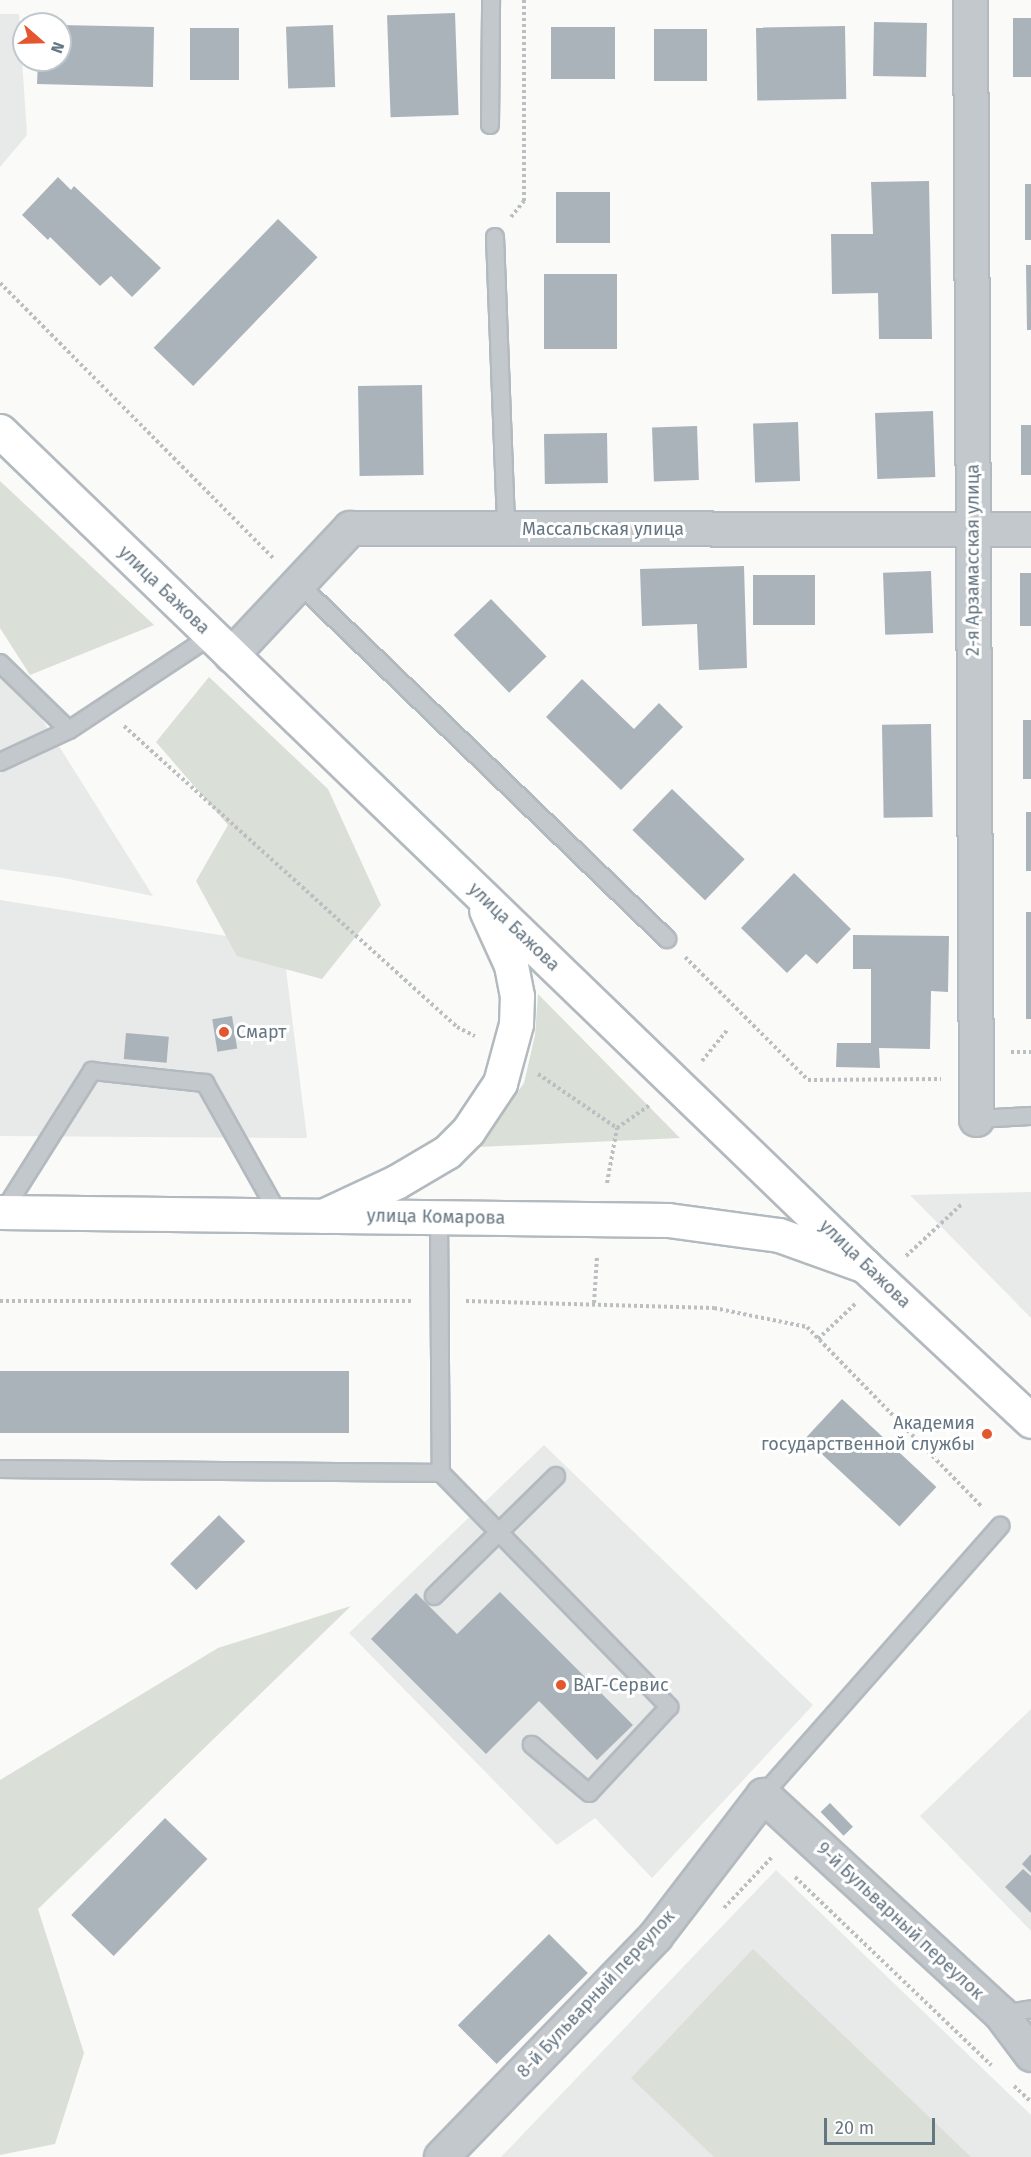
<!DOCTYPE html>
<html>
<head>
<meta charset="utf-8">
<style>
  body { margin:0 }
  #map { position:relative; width:1031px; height:2157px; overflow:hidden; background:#fafaf8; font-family:"Fira Sans",sans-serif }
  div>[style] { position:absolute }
  .built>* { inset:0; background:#e8e9e9 }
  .green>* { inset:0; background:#dadfd7 }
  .building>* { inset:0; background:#aab3b9; transform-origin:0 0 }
  .path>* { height:4px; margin-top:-2px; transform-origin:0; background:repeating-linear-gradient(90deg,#bbbfc2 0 3px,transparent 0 6px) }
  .roads { filter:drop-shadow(2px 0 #b3babf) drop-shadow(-2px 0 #b3babf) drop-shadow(0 2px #b3babf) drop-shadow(0 -2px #b3babf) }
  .service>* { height:16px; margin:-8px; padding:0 8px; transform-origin:8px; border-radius:8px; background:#c3c8cc }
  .minor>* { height:33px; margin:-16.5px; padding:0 16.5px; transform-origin:16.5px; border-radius:16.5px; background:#c3c8cc }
  .secondary>* { height:33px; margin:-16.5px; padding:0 16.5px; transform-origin:16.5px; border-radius:16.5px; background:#fff }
  .primary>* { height:33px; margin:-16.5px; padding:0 16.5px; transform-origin:16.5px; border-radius:16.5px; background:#fff }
  .dots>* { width:16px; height:16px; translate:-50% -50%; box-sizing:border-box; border:3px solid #fff; border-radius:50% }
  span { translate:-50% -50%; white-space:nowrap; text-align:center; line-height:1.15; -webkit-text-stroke:6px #fff; paint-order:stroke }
  .street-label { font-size:18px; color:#657683 }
  .poi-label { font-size:18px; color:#657683 }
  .left { translate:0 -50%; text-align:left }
  .right { translate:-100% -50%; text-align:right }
  .north { position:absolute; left:12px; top:12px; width:60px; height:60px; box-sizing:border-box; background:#fff; border:2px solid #c1c8cd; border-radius:50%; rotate:110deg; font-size:16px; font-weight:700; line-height:24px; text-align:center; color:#657683 }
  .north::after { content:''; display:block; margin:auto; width:21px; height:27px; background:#e4572e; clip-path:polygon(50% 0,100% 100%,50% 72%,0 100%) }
  .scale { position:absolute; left:824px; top:2118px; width:111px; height:27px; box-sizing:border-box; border:3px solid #657683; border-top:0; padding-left:8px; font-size:18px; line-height:21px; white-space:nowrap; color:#657683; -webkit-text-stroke:4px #fff; paint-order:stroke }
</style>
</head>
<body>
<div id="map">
  <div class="built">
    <i style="clip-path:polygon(0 14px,19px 14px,27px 135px,0 167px)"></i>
    <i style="clip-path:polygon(0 652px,153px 896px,64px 878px,0 869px)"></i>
    <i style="clip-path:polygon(0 900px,283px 945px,307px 1138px,0 1136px)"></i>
    <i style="clip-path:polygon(1031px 1192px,1031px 1318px,910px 1195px)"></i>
    <i style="clip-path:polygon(544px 1445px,813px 1705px,652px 1878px,595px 1818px,557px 1845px,349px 1633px)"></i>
    <i style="clip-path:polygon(1031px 1709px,1031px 1931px,920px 1816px)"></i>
    <i style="clip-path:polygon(776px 1870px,1031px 2115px,1031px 2157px,501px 2157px)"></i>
  </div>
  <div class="green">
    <i style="clip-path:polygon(0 481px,154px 625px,30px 675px,0 628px)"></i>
    <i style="clip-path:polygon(209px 677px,328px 789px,381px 905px,322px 979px,237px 956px,196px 881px,228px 825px,156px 742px)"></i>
    <i style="clip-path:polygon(538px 994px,680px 1138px,478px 1147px,524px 1083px,535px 1035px)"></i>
    <i style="clip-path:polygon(351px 1606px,38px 1909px,84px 2053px,55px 2144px,0 2155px,0 1780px,218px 1648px)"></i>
    <i style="clip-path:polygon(753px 1949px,971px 2157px,714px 2157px,631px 2078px)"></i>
  </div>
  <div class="building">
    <i style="left:455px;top:13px;width:102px;height:68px;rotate:88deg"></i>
    <i style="left:1013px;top:18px;width:18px;height:59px"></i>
    <i style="left:874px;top:22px;width:53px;height:54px;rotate:1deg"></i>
    <i style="clip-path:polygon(60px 25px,154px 27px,153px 87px,37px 84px,38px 60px,60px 60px)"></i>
    <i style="left:333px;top:25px;width:62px;height:47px;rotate:88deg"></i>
    <i style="left:845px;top:26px;width:73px;height:89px;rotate:89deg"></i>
    <i style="left:551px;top:27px;width:64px;height:52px"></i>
    <i style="left:190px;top:28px;width:49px;height:52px"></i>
    <i style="left:654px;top:29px;width:53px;height:52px"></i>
    <i style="clip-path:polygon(58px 177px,71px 190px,74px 186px,161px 268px,132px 297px,111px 276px,100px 286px,50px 237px,48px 240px,22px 215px)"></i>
    <i style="clip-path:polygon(929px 181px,932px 339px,879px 339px,878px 293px,832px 294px,831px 234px,873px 234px,871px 182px)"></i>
    <i style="left:1025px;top:184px;width:6px;height:56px"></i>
    <i style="left:610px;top:192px;width:51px;height:54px;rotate:90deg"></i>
    <i style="left:278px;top:219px;width:55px;height:179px;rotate:44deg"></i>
    <i style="clip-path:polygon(1026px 265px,1031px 265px,1031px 330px,1027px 330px)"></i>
    <i style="left:544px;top:274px;width:73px;height:75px"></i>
    <i style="left:422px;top:385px;width:90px;height:64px;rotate:89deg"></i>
    <i style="left:933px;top:411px;width:66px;height:58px;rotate:88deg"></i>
    <i style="left:798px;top:422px;width:59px;height:45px;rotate:88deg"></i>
    <i style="left:1021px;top:425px;width:10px;height:50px"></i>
    <i style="left:697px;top:426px;width:54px;height:45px;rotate:88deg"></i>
    <i style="left:607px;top:433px;width:50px;height:63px;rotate:89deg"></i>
    <i style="clip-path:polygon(744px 566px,747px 668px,699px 670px,697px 624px,642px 626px,640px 569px)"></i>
    <i style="left:931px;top:571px;width:62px;height:48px;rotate:88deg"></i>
    <i style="left:1020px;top:573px;width:11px;height:53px"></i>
    <i style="left:753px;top:575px;width:62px;height:50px"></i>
    <i style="left:491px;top:599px;width:80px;height:52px;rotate:46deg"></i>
    <i style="clip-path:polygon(582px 679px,634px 729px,659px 703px,683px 727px,621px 790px,546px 717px)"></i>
    <i style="left:1023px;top:720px;width:8px;height:59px"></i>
    <i style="left:931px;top:724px;width:93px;height:49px;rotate:89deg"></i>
    <i style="left:672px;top:789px;width:101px;height:57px;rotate:44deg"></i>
    <i style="left:1026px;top:812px;width:5px;height:59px"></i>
    <i style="clip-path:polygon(794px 873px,851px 929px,817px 964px,806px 954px,787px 973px,741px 928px)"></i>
    <i style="left:1026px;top:912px;width:5px;height:107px"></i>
    <i style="clip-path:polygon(853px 935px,949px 936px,948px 992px,931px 991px,930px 1049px,879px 1048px,880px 1068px,836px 1067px,837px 1043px,871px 1043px,871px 969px,853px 969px)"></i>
    <i style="left:232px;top:1016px;width:33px;height:20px;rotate:81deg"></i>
    <i style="left:126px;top:1033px;width:43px;height:26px;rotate:5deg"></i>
    <i style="left:0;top:1371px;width:349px;height:62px"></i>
    <i style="left:842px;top:1399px;width:129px;height:54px;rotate:43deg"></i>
    <i style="left:219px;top:1515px;width:37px;height:69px;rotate:45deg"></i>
    <i style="clip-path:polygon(500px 1592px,633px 1725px,597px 1760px,539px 1701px,486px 1754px,371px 1639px,416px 1593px,457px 1634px)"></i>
    <i style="left:830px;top:1803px;width:33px;height:13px;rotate:46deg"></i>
    <i style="left:165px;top:1818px;width:59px;height:135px;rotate:44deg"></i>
    <i style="clip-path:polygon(1031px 1854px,1031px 1873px,1022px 1864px)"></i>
    <i style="clip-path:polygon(1023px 1869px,1031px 1876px,1031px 1913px,1005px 1887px)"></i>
    <i style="left:549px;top:1934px;width:55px;height:129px;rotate:45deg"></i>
  </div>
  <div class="path">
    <i style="left:511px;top:217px;width:21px;rotate:-51deg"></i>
    <i style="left:524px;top:201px;width:201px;rotate:-90deg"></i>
    <i style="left:0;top:283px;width:389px;rotate:45.2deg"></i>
    <i style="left:124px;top:726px;width:449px;rotate:42.1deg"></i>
    <i style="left:457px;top:1027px;width:20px;rotate:27deg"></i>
    <i style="left:685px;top:957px;width:174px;rotate:45deg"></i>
    <i style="left:808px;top:1080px;width:133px;rotate:-0.4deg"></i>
    <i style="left:1011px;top:1052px;width:20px"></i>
    <i style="left:702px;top:1061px;width:41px;rotate:-50.9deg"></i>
    <i style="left:538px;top:1074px;width:96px;rotate:34.4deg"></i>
    <i style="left:607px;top:1183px;width:56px;rotate:-79.7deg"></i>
    <i style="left:617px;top:1128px;width:39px;rotate:-35deg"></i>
    <i style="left:906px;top:1256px;width:76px;rotate:-42.9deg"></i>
    <i style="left:0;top:1301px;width:413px"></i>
    <i style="left:466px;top:1301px;width:248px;rotate:1.6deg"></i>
    <i style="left:714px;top:1308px;width:95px;rotate:11.5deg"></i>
    <i style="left:807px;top:1327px;width:252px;rotate:45.8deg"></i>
    <i style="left:594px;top:1303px;width:47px;rotate:-86.3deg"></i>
    <i style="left:818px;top:1339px;width:51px;rotate:-43.4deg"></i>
    <i style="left:795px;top:1877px;width:272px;rotate:43.8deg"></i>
    <i style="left:724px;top:1908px;width:71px;rotate:-46.7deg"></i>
    <i style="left:1014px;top:2086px;width:23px;rotate:43deg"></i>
  </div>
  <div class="roads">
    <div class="service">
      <i style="left:490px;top:125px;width:125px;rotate:-89.5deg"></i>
      <i style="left:495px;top:237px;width:291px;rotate:87.8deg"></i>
      <i style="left:298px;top:583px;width:513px;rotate:43.97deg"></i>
      <i style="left:0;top:663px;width:96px;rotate:44.2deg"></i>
      <i style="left:0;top:762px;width:76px;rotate:-24.9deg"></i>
      <i style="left:69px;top:730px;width:170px;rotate:-33.5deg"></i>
      <i style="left:976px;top:1119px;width:55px;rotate:-3.1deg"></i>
      <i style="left:3px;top:1212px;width:167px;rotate:-57.7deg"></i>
      <i style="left:92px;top:1071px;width:114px;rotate:6.1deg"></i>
      <i style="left:205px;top:1083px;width:151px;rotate:60.7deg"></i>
      <i style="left:439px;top:1217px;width:256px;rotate:89.6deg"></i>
      <i style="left:441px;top:1473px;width:327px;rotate:45.7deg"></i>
      <i style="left:669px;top:1707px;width:117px;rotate:132.9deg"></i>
      <i style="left:589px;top:1793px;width:75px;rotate:-139.9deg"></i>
      <i style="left:0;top:1469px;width:441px;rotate:0.5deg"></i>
      <i style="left:434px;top:1596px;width:171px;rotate:-44.5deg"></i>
      <i style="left:763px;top:1795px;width:359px;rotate:-48.6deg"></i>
      <i style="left:1001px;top:2014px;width:30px;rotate:-9deg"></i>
    </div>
    <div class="minor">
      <i style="left:970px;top:0;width:1119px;rotate:89.69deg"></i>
      <i style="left:231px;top:655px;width:174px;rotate:-46.9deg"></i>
      <i style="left:350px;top:528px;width:681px;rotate:0.08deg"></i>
      <i style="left:441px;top:2157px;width:308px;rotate:-45.9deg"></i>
      <i style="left:655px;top:1936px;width:178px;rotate:-52.5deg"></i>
      <i style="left:763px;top:1795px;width:323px;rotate:42.6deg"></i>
      <i style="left:1001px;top:2014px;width:50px;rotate:53.1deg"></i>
    </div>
    <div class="secondary">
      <i style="left:0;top:431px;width:1202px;rotate:43.99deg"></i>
      <i style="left:323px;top:1216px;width:81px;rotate:-25deg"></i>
      <i style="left:396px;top:1182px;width:59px;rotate:-30.5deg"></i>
      <i style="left:447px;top:1152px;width:30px;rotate:-45deg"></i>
      <i style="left:468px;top:1131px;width:58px;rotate:-56.3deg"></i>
      <i style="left:500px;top:1083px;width:61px;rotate:-74.8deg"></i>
      <i style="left:516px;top:1024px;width:28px;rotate:-88deg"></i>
      <i style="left:517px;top:996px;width:32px;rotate:-101deg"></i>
      <i style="left:511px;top:965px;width:60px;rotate:-114.4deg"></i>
    </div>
    <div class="primary">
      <i style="left:0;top:1212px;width:668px;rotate:0.69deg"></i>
      <i style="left:668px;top:1220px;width:112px;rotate:7.7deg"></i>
      <i style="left:779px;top:1235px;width:91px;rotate:19.8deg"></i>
      <i style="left:865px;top:1266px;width:227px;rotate:43deg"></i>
    </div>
  </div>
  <div class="dots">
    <i style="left:224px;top:1032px;background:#e4572e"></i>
    <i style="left:987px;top:1434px;background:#e4572e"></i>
    <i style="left:561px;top:1685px;background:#e4572e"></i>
  </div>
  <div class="street-label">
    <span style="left:603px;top:529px">Массальская улица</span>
    <span style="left:973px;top:560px;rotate:-90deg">2-я Арзамасская улица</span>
    <span style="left:164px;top:590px;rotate:44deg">улица Бажова</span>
    <span style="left:514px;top:927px;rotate:44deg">улица Бажова</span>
    <span style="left:436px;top:1217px;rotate:1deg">улица Комарова</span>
    <span style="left:865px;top:1264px;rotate:44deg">улица Бажова</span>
    <span style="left:900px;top:1921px;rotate:43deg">9-й Бульварный переулок</span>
    <span style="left:596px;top:1994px;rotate:-47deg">8-й Бульварный переулок</span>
  </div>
  <div class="poi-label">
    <span class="left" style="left:236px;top:1032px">Смарт</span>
    <span class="right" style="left:975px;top:1434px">Академия<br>государственной службы</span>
    <span class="left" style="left:573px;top:1685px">ВАГ-Сервис</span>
  </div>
  <div class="north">N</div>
  <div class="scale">20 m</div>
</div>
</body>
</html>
